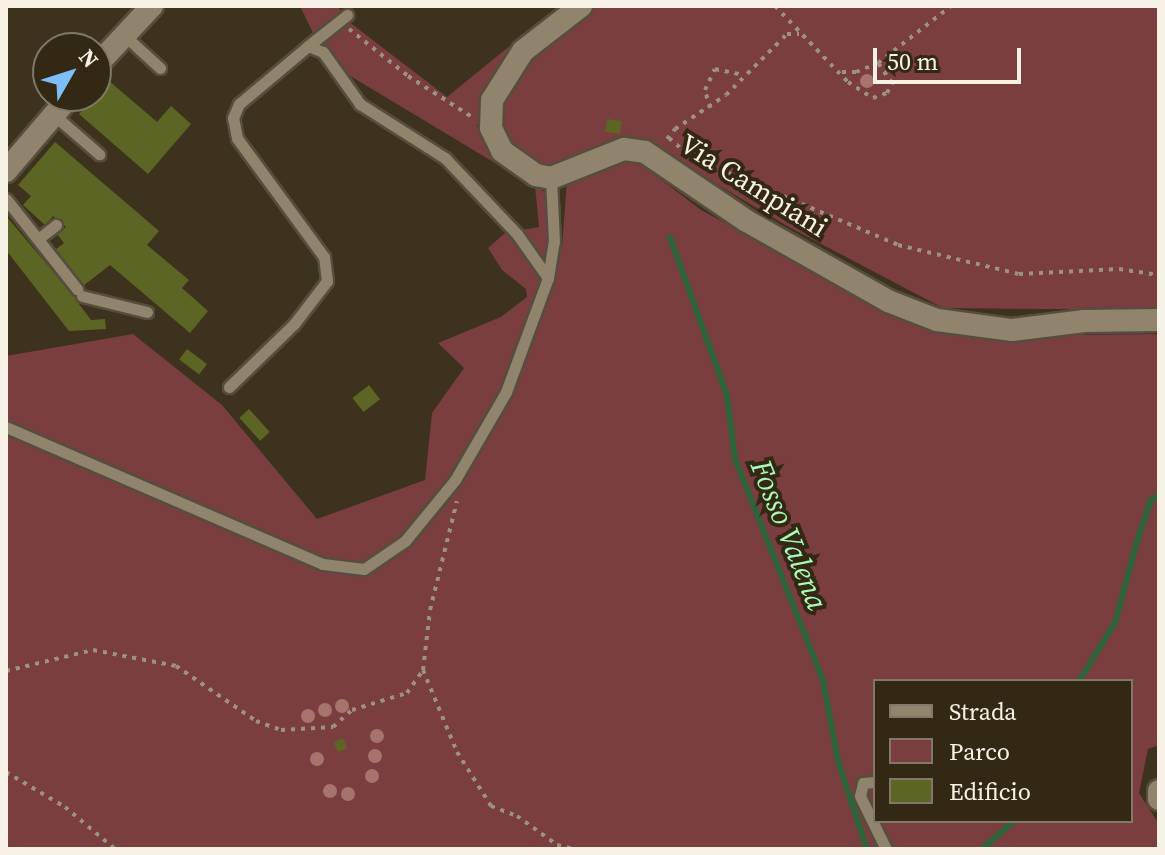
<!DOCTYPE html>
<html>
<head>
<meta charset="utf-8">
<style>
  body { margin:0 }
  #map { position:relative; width:1165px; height:855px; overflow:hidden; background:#3d321e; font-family:"Source Serif 4",serif }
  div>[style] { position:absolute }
  .green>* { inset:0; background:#7a3d40 }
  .stream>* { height:6px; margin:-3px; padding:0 3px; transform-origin:3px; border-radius:3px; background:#2e6439 }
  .building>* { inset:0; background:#5c6523; transform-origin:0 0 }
  .path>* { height:4px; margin-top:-2px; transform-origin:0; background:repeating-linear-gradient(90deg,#9b9282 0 4px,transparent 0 10px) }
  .roads { filter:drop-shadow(2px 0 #564e3c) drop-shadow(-2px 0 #564e3c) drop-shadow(0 2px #564e3c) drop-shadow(0 -2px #564e3c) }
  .lane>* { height:11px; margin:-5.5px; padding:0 5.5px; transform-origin:5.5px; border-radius:5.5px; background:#90846d }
  .street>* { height:22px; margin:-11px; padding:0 11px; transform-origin:11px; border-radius:11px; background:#90846d }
  .trees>* { width:14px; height:14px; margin:-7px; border-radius:50%; background:#a6746c }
  span { translate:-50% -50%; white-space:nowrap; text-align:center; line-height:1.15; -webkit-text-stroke:8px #322814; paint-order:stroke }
  .street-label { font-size:28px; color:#f8f1e5 }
  .water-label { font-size:30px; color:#abfab8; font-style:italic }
  .frame { position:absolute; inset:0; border:8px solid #f8f1e5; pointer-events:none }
  .legend { position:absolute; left:873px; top:679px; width:260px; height:144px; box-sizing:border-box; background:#322814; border:2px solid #817868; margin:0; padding:10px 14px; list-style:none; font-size:24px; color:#f8f1e5 }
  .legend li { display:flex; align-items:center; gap:16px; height:40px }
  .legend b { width:40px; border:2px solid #817868 }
  .north { position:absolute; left:32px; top:32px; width:80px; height:80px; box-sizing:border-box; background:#322814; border:2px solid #817868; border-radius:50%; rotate:51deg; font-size:22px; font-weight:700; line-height:32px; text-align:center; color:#f8f1e5 }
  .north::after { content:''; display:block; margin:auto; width:28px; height:36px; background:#7dbef9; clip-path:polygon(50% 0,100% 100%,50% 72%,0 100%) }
  .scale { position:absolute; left:873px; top:48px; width:148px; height:36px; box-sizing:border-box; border:4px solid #f8f1e5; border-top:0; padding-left:10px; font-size:24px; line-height:28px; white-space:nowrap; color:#f8f1e5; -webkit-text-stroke:6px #322814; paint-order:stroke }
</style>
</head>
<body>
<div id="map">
  <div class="green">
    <i style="clip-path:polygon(300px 6px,338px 6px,344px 18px,447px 97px,559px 6px,575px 6px,492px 86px,477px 126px,490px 134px,502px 158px,495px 163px,347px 74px,313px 33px)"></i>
    <i style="clip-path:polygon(595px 6px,1159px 6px,1159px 310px,943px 308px,789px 227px,647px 143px,548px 166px,513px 149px,503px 136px,499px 101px,530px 58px)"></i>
    <i style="clip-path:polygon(evenodd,637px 161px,701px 210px,889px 311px,956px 336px,1159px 334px,1159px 745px,1148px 749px,1139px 793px,1159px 824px,1159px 849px,6px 849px,6px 356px,133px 334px,222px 405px,317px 519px,425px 480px,432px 413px,464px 368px,438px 343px,501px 317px,527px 297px,526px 289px,502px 270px,488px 248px,505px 233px,539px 227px,535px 186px,547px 193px,548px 232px,562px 247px,567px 180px,604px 162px,637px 161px,875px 681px,1131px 681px,1131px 821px,875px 821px,875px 681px)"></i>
  </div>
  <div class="stream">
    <i style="left:670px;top:237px;width:168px;rotate:70.2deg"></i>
    <i style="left:727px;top:395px;width:64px;rotate:82.9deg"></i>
    <i style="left:735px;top:459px;width:238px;rotate:68.3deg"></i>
    <i style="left:823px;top:680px;width:82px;rotate:79.5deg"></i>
    <i style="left:838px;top:761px;width:93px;rotate:71.8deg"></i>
    <i style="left:1079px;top:681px;width:68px;rotate:-58.2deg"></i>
    <i style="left:1115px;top:623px;width:88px;rotate:-74.9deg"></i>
    <i style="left:1138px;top:538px;width:40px;rotate:-71.1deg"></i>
    <i style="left:1151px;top:500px;width:9px;rotate:-32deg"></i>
    <i style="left:982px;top:849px;width:43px;rotate:-41.2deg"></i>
  </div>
  <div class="building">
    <i style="clip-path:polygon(108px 80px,157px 122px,171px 106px,191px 124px,148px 174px,79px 114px)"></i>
    <i style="left:607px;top:119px;width:15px;height:13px;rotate:8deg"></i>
    <i style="clip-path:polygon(55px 142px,159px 231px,147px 245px,189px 280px,182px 288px,208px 311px,190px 333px,110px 265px,83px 286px,55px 250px,64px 243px,57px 234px,66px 227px,53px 216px,45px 225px,23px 205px,31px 196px,18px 185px)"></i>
    <i style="clip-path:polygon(6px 216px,72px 294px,83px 286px,88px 292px,76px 300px,91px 320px,105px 319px,106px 329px,69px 331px,6px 250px)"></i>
    <i style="left:187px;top:349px;width:25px;height:13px;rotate:37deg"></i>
    <i style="left:369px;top:385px;width:18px;height:21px;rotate:52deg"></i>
    <i style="left:249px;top:409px;width:31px;height:13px;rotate:48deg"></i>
    <i style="left:343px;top:738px;width:11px;height:10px;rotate:68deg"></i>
  </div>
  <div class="path">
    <i style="left:775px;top:6px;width:105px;rotate:46.2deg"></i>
    <i style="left:848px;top:82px;width:30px;rotate:33deg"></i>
    <i style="left:873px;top:98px;width:15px;rotate:-20deg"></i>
    <i style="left:887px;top:93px;width:11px;rotate:-63deg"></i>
    <i style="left:892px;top:83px;width:24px;rotate:-125deg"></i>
    <i style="left:878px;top:63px;width:93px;rotate:-38deg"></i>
    <i style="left:349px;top:29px;width:75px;rotate:38.5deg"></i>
    <i style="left:408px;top:76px;width:76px;rotate:32.6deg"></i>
    <i style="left:842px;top:72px;width:14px"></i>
    <i style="left:856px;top:72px;width:24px;rotate:-22deg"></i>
    <i style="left:710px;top:108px;width:19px;rotate:-106deg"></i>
    <i style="left:705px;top:90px;width:23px;rotate:-65deg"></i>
    <i style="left:715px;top:69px;width:29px;rotate:12deg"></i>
    <i style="left:669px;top:138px;width:29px;rotate:41deg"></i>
    <i style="left:691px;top:157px;width:225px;rotate:23deg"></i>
    <i style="left:898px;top:245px;width:124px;rotate:13.5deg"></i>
    <i style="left:1019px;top:274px;width:100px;rotate:-2.9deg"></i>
    <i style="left:1119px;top:269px;width:40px;rotate:8.5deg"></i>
    <i style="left:667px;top:139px;width:13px;rotate:-51deg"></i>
    <i style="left:675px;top:129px;width:61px;rotate:-33.7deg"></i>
    <i style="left:726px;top:95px;width:86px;rotate:-45deg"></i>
    <i style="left:787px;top:34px;width:12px"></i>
    <i style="left:423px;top:670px;width:89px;rotate:67.5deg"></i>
    <i style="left:457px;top:752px;width:64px;rotate:57.8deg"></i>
    <i style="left:491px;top:806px;width:28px;rotate:21deg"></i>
    <i style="left:517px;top:816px;width:49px;rotate:35.9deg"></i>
    <i style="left:557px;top:845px;width:17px;rotate:13deg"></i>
    <i style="left:6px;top:671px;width:89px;rotate:-13.6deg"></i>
    <i style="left:93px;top:650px;width:85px;rotate:10.9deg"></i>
    <i style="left:176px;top:666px;width:97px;rotate:34.5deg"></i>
    <i style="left:256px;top:721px;width:27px;rotate:20deg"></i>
    <i style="left:281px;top:730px;width:52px;rotate:-3.3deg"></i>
    <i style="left:333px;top:727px;width:25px;rotate:-42deg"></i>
    <i style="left:352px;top:710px;width:58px;rotate:-17.2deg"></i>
    <i style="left:407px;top:693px;width:28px;rotate:-55deg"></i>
    <i style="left:423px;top:670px;width:60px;rotate:-83.3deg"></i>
    <i style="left:430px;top:610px;width:112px;rotate:-76.1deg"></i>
    <i style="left:6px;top:772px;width:69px;rotate:30.7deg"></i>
    <i style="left:65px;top:807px;width:65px;rotate:40deg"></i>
  </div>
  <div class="roads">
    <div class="lane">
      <i style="left:124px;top:35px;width:49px;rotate:42.5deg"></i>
      <i style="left:308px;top:46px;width:50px;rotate:-38.5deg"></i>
      <i style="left:54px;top:115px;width:60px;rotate:40.9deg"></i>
      <i style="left:6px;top:199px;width:115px;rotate:51.7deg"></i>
      <i style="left:38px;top:239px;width:23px;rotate:-38deg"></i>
      <i style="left:82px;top:296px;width:67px;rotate:13.8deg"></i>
      <i style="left:229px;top:387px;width:91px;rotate:-44.1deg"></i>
      <i style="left:294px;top:324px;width:54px;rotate:-52.5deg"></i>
      <i style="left:327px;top:281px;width:24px;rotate:-97deg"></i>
      <i style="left:324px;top:257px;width:147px;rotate:-126.2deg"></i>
      <i style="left:237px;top:138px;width:20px;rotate:-101deg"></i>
      <i style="left:233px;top:118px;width:15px;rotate:-67deg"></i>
      <i style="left:239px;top:104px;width:90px;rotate:-40deg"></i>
      <i style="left:308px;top:46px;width:16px;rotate:22deg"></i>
      <i style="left:323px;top:52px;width:64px;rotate:54.6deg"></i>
      <i style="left:360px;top:104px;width:101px;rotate:32.4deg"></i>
      <i style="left:445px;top:158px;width:105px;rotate:46.5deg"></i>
      <i style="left:517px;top:234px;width:54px;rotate:54.8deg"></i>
      <i style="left:6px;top:427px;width:345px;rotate:23.4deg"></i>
      <i style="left:323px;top:564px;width:41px;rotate:7deg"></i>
      <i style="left:364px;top:569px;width:50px;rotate:-34.3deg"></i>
      <i style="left:405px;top:541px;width:79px;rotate:-50.7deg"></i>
      <i style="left:455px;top:480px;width:102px;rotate:-59.9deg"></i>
      <i style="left:506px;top:392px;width:121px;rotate:-69.8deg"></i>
      <i style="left:548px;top:278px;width:36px;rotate:-81deg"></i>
      <i style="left:554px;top:242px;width:64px;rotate:-92.7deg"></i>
      <i style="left:875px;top:782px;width:12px;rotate:175deg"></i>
      <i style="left:863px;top:783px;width:13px;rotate:103deg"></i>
      <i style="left:860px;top:796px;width:59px;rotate:63.9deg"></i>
    </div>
    <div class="street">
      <i style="left:581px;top:6px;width:73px;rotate:142.2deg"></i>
      <i style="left:523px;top:51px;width:58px;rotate:122.3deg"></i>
      <i style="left:492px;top:100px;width:28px;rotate:92deg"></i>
      <i style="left:491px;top:128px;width:25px;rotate:64deg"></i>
      <i style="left:502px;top:151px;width:42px;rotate:35.2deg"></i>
      <i style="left:536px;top:175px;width:15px;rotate:11deg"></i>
      <i style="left:551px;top:178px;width:79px;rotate:-21.7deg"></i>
      <i style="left:624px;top:149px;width:21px;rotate:8deg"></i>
      <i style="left:645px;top:152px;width:121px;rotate:34.2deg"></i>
      <i style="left:745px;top:220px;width:164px;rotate:29.5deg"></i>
      <i style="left:888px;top:301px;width:53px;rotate:21.2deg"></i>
      <i style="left:937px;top:320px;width:76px;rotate:7.6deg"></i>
      <i style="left:1012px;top:330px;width:73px;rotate:-7.1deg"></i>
      <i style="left:1084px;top:321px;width:75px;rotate:-0.8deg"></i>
      <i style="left:96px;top:66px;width:82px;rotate:-47deg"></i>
      <i style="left:6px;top:171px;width:99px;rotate:-49.5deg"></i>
      <i style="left:1159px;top:791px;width:8px;rotate:90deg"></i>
    </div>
  </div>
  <div class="trees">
    <i style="left:867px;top:81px"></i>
    <i style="left:342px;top:706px"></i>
    <i style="left:325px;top:710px"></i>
    <i style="left:308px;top:716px"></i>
    <i style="left:377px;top:736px"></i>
    <i style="left:375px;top:756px"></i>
    <i style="left:317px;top:759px"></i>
    <i style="left:372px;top:776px"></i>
    <i style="left:330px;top:791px"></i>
    <i style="left:348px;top:794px"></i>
  </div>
  <div class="street-label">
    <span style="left:754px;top:185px;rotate:32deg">Via Campiani</span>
  </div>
  <div class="water-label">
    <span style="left:789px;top:535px;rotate:68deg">Fosso Valena</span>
  </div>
  <div class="frame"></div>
  <ul class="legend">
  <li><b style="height:10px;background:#90846d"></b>Strada</li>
  <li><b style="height:22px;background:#7a3d40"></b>Parco</li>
  <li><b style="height:22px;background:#5c6523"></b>Edificio</li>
  </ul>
  <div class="north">N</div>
  <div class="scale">50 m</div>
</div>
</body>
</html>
